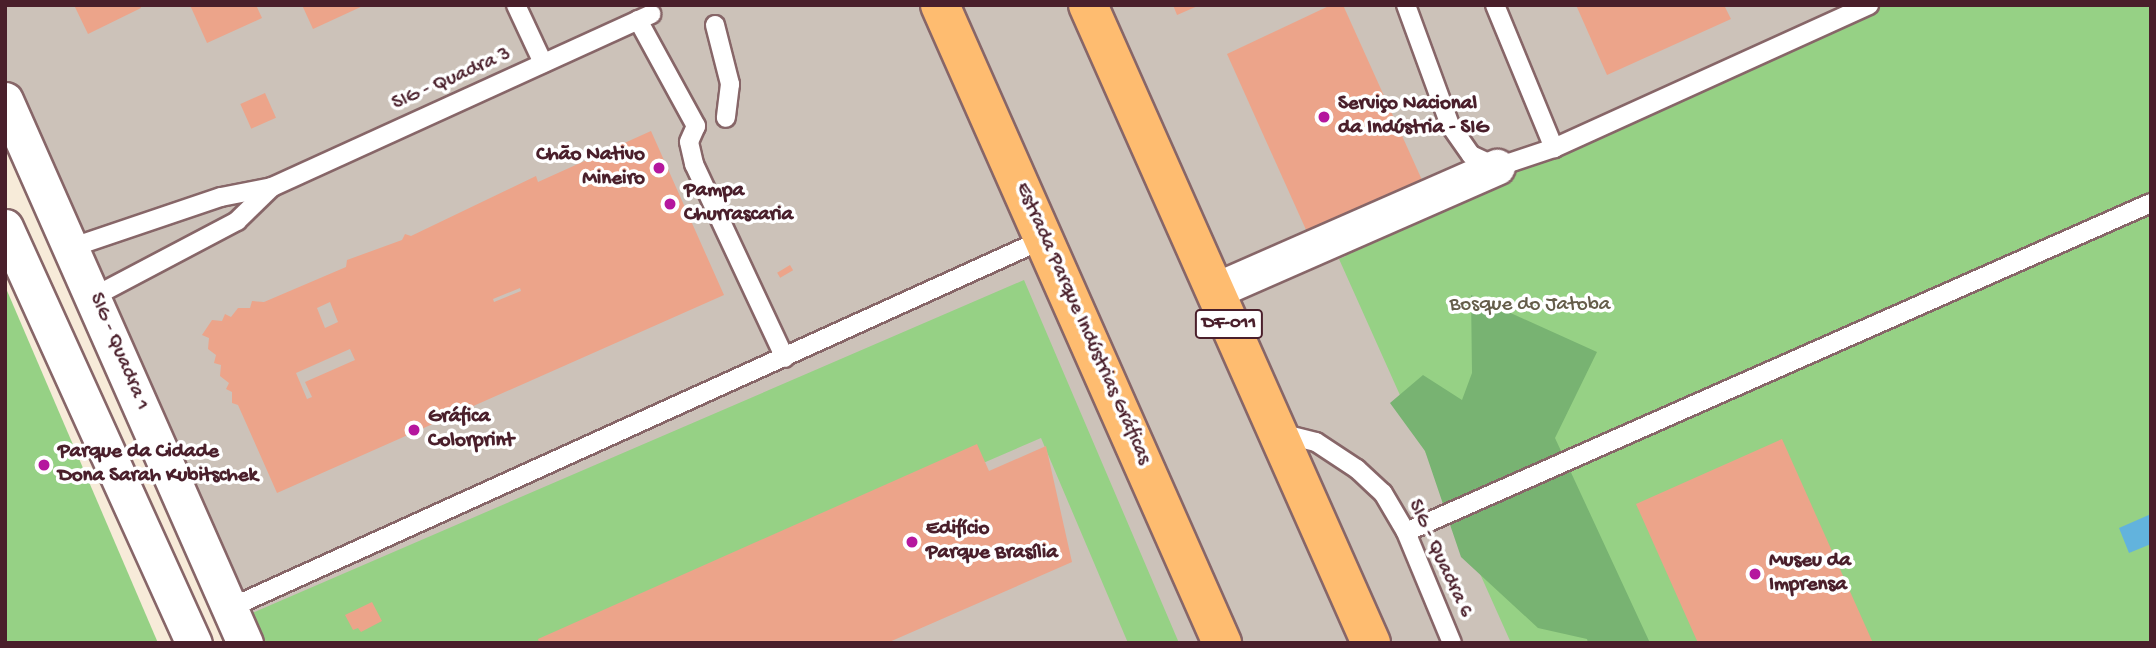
<!DOCTYPE html>
<html>
<head>
<meta charset="utf-8">
<style>
  body { margin:0 }
  #map { position:relative; width:2156px; height:648px; overflow:hidden; background:#f7ebd9; font-family:"Gochi Hand",sans-serif }
  div>[style] { position:absolute }
  .industrial>* { inset:0; background:#ccc2b9 }
  .green>* { inset:0; background:#96d185 }
  .forest>* { inset:0; background:#78b372 }
  .water>* { inset:0; background:#62b3dd }
  .building>* { inset:0; background:#eca48a; transform-origin:0 0 }
  .roads { filter:drop-shadow(2px 0 #876668) drop-shadow(-2px 0 #876668) drop-shadow(0 2px #876668) drop-shadow(0 -2px #876668) }
  .lane>* { height:18px; margin:-9px; padding:0 9px; transform-origin:9px; border-radius:9px; background:#fff }
  .street>* { height:35px; margin:-17.5px; padding:0 17.5px; transform-origin:17.5px; border-radius:17.5px; background:#fff }
  .primary>* { height:38px; margin:-19px; padding:0 19px; transform-origin:19px; border-radius:19px; background:#febc70 }
  .dots>* { width:19px; height:19px; translate:-50% -50%; box-sizing:border-box; border:4px solid #fff; border-radius:50% }
  span { translate:-50% -50%; white-space:nowrap; text-align:center; line-height:1.15; -webkit-text-stroke:7px #fff; paint-order:stroke }
  .shield-label span { padding:2px 5px; background:#fff; border:2px solid; border-radius:5px; -webkit-text-stroke-width:0 }
  .shield-label { font-size:19px; color:#4a1f2b; font-weight:700 }
  .street-label { font-size:21px; color:#4a1f2b }
  .poi-label { font-size:21px; color:#4a1f2b; font-weight:700 }
  .left { translate:0 -50%; text-align:left }
  .right { translate:-100% -50%; text-align:right }
  .park-label { font-size:21px; color:#655d4a }
  .frame { position:absolute; inset:0; border:7px solid #4a1f2b; pointer-events:none }
</style>
</head>
<body>
<div id="map">
  <div class="industrial">
    <i style="clip-path:polygon(5px 5px,2151px 5px,2151px 643px,249px 643px,5px 89px)"></i>
  </div>
  <div class="green">
    <i style="clip-path:polygon(1855px 5px,2151px 5px,2151px 643px,1511px 643px,1339px 259px,1346px 256px,1339px 240px)"></i>
    <i style="clip-path:polygon(1024px 280px,1179px 643px,1128px 643px,1041px 438px,566px 643px,265px 643px,252px 613px)"></i>
    <i style="clip-path:polygon(5px 286px,158px 643px,5px 643px)"></i>
  </div>
  <div class="forest">
    <i style="clip-path:polygon(1471px 295px,1597px 352px,1555px 438px,1650px 643px,1588px 643px,1587px 639px,1538px 628px,1461px 557px,1425px 451px,1390px 403px,1423px 375px,1462px 400px,1472px 373px)"></i>
  </div>
  <div class="water">
    <i style="clip-path:polygon(2151px 514px,2151px 544px,2129px 553px,2119px 528px)"></i>
  </div>
  <div class="building">
    <i style="clip-path:polygon(74px 5px,140px 5px,141px 8px,88px 34px)"></i>
    <i style="clip-path:polygon(190px 5px,256px 5px,262px 18px,207px 43px)"></i>
    <i style="clip-path:polygon(302px 5px,365px 5px,313px 29px)"></i>
    <i style="clip-path:polygon(1173px 5px,1200px 5px,1177px 15px)"></i>
    <i style="clip-path:polygon(1331px 5px,1343px 5px,1422px 180px,1421px 185px,1307px 232px,1227px 54px)"></i>
    <i style="clip-path:polygon(1576px 5px,1724px 5px,1731px 19px,1607px 75px)"></i>
    <i style="left:265px;top:93px;width:27px;height:27px;rotate:66deg"></i>
    <i style="clip-path:polygon(evenodd,651px 131px,724px 295px,277px 493px,238px 405px,232px 403px,232px 392px,226px 389px,229px 383px,220px 376px,221px 365px,214px 363px,216px 355px,208px 349px,209px 338px,202px 335px,212px 320px,222px 321px,225px 314px,231px 317px,238px 308px,250px 308px,252px 301px,264px 302px,346px 267px,347px 260px,402px 240px,405px 234px,411px 236px,536px 176px,538px 182px,651px 131px,520px 288px,521px 291px,494px 302px,493px 299px,520px 288px,651px 131px,330px 302px,338px 322px,325px 328px,317px 308px,330px 302px,651px 131px,350px 349px,355px 360px,305px 382px,312px 397px,307px 399px,296px 373px,350px 349px)"></i>
    <i style="left:790px;top:265px;width:6px;height:15px;rotate:59deg"></i>
    <i style="clip-path:polygon(1782px 439px,1873px 643px,1698px 643px,1636px 504px)"></i>
    <i style="clip-path:polygon(977px 444px,989px 471px,1046px 446px,1072px 562px,887px 643px,539px 643px,538px 639px)"></i>
    <i style="clip-path:polygon(372px 602px,382px 621px,361px 632px,358px 628px,353px 630px,345px 615px)"></i>
  </div>
  <div class="roads">
    <div class="lane">
      <i style="left:516px;top:5px;width:64px;rotate:65deg"></i>
      <i style="left:1406px;top:5px;width:128px;rotate:69.9deg"></i>
      <i style="left:1450px;top:125px;width:37px;rotate:55deg"></i>
      <i style="left:1471px;top:155px;width:29px;rotate:25deg"></i>
      <i style="left:1497px;top:167px;width:60px;rotate:-18.4deg"></i>
      <i style="left:1554px;top:148px;width:346px;rotate:-24.4deg"></i>
      <i style="left:1495px;top:5px;width:155px;rotate:67.6deg"></i>
      <i style="left:638px;top:20px;width:121px;rotate:61.3deg"></i>
      <i style="left:696px;top:126px;width:17px;rotate:114deg"></i>
      <i style="left:689px;top:142px;width:23px;rotate:77deg"></i>
      <i style="left:694px;top:164px;width:214px;rotate:64.9deg"></i>
      <i style="left:715px;top:25px;width:61px;rotate:75.7deg"></i>
      <i style="left:730px;top:84px;width:34px;rotate:97deg"></i>
      <i style="left:73px;top:247px;width:156px;rotate:-18.7deg"></i>
      <i style="left:221px;top:197px;width:52px;rotate:-11.1deg"></i>
      <i style="left:272px;top:187px;width:417px;rotate:-24.5deg"></i>
      <i style="left:95px;top:296px;width:161px;rotate:-27.8deg"></i>
      <i style="left:237px;top:221px;width:49px;rotate:-44.2deg"></i>
      <i style="left:1280px;top:433px;width:37px;rotate:14deg"></i>
      <i style="left:1316px;top:442px;width:49px;rotate:33.4deg"></i>
      <i style="left:1357px;top:469px;width:35px;rotate:43deg"></i>
      <i style="left:1383px;top:493px;width:45px;rotate:59.5deg"></i>
      <i style="left:1406px;top:532px;width:120px;rotate:67.5deg"></i>
      <i style="left:1406px;top:532px;width:814px;rotate:-23.83deg"></i>
      <i style="left:230px;top:608px;width:894px;rotate:-24.39deg"></i>
    </div>
    <div class="street">
      <i style="left:5px;top:100px;width:594px;rotate:66.16deg"></i>
      <i style="left:5px;top:227px;width:457px;rotate:65.6deg"></i>
      <i style="left:1214px;top:291px;width:309px;rotate:-23.7deg"></i>
    </div>
    <div class="primary">
      <i style="left:940px;top:5px;width:698px;rotate:66.15deg"></i>
      <i style="left:1088px;top:5px;width:698px;rotate:66.08deg"></i>
    </div>
  </div>
  <div class="dots">
    <i style="left:1324px;top:117px;background:#b5179e"></i>
    <i style="left:659px;top:168px;background:#b5179e"></i>
    <i style="left:670px;top:204px;background:#b5179e"></i>
    <i style="left:414px;top:430px;background:#b5179e"></i>
    <i style="left:44px;top:465px;background:#b5179e"></i>
    <i style="left:912px;top:542px;background:#b5179e"></i>
    <i style="left:1755px;top:574px;background:#b5179e"></i>
  </div>
  <div class="shield-label">
    <span style="left:1229px;top:324px">DF-011</span>
  </div>
  <div class="street-label">
    <span style="left:452px;top:80px;rotate:-24deg">SIG - Quadra 3</span>
    <span style="left:1082px;top:324px;rotate:66deg">Estrada Parque Indústrias Gráficas</span>
    <span style="left:118px;top:352px;rotate:67deg">SIG - Quadra 1</span>
    <span style="left:1439px;top:559px;rotate:65deg">SIG - Quadra 6</span>
  </div>
  <div class="poi-label">
    <span class="left" style="left:1338px;top:117px">Serviço Nacional<br>da Indústria - SIG</span>
    <span class="right" style="left:645px;top:168px">Chão Nativo<br>Mineiro</span>
    <span class="left" style="left:684px;top:204px">Pampa<br>Churrascaria</span>
    <span class="left" style="left:428px;top:430px">Gráfica<br>Colorprint</span>
    <span class="left" style="left:58px;top:465px">Parque da Cidade<br>Dona Sarah Kubitschek</span>
    <span class="left" style="left:926px;top:542px">Edifício<br>Parque Brasília</span>
    <span class="left" style="left:1769px;top:574px">Museu da<br>Imprensa</span>
  </div>
  <div class="park-label">
    <span style="left:1530px;top:306px">Bosque do Jatoba</span>
  </div>
  <div class="frame"></div>
</div>
</body>
</html>
